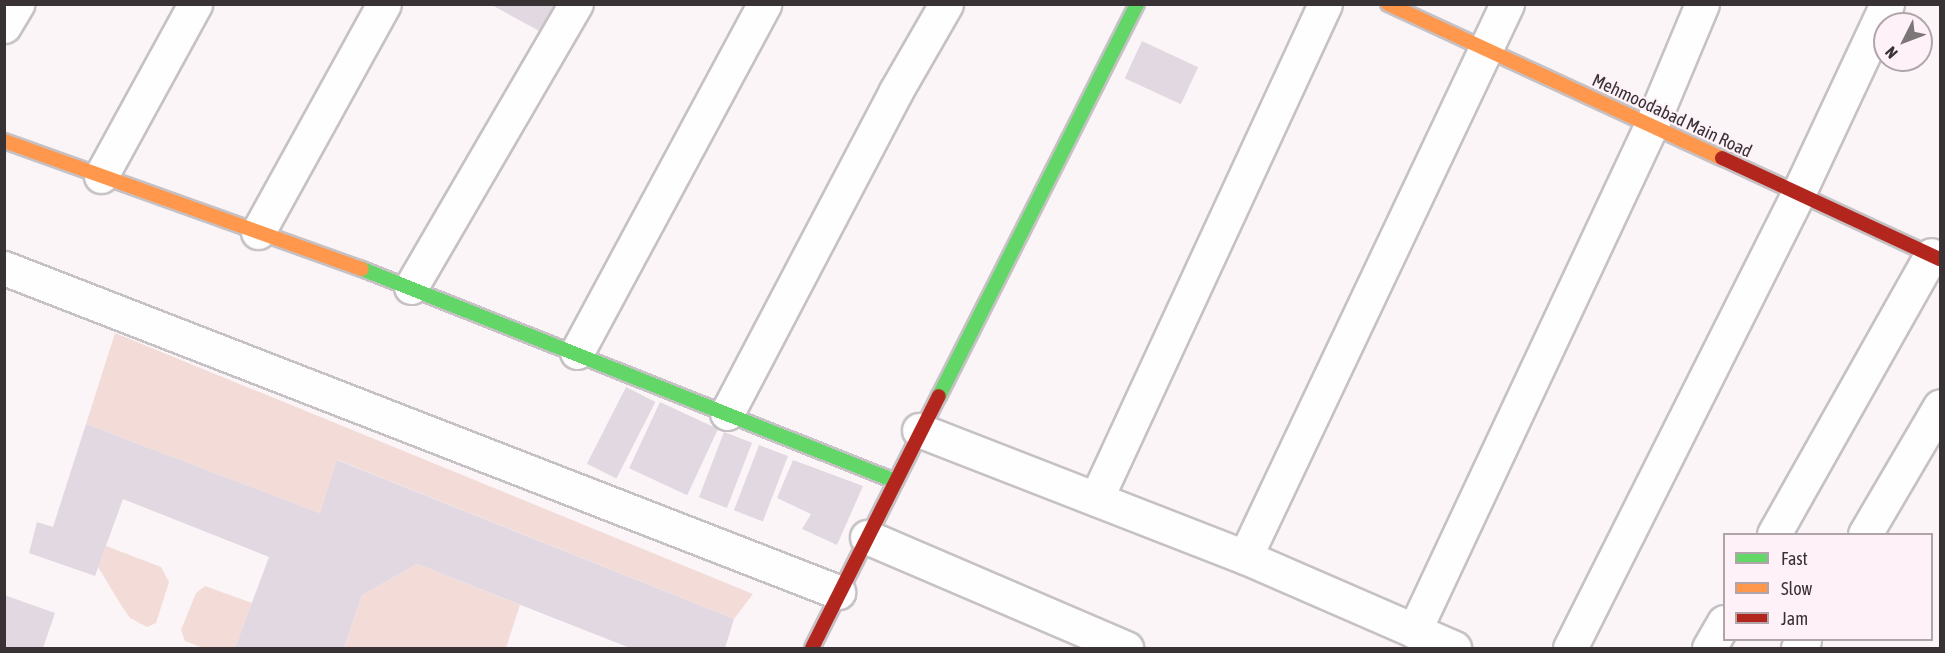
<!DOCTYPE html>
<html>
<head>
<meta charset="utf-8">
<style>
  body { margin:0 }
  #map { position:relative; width:1945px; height:653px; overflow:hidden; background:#fbf5f8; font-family:"Asap Condensed",sans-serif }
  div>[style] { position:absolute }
  .green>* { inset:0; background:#f3dcd7 }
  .building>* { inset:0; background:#e1d8e2; transform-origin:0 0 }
  .roads { filter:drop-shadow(2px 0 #c6c1c4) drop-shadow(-2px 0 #c6c1c4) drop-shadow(0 2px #c6c1c4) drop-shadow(0 -2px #c6c1c4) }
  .street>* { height:33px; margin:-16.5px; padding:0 16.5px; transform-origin:16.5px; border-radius:16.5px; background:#fefefe }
  .fast>* { height:14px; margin:-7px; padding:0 7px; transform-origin:7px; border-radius:7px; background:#63d668 }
  .slow>* { height:14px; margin:-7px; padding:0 7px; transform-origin:7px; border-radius:7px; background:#ff974d }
  .jam>* { height:14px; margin:-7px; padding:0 7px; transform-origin:7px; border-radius:7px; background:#b3261e }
  span { translate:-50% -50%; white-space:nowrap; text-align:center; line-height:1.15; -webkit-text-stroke:4.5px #fef2f8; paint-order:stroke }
  .street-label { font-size:18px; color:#383235 }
  .frame { position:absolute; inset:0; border:6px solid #383235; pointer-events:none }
  .legend { position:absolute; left:1723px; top:533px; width:210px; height:108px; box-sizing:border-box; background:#fef2f8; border:2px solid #afa5aa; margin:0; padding:8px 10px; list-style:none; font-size:18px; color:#383235 }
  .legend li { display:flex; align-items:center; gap:12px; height:30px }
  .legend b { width:30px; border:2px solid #afa5aa }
  .north { position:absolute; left:1873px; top:12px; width:60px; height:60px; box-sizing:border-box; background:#fef2f8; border:2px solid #afa5aa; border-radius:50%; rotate:228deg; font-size:16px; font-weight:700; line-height:24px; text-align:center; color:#383235 }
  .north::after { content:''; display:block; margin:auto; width:21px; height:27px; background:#7c7679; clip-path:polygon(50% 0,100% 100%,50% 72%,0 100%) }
</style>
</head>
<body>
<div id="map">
  <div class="green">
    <i style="clip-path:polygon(115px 333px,753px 594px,734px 619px,338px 460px,320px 513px,86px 424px)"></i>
    <i style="clip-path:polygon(106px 546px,161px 567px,169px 582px,156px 623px,147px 627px,130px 618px,121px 605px,98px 567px)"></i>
    <i style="clip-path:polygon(417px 564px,520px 605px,506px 648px,344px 648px,362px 595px)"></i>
    <i style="clip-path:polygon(205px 586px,252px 603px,235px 648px,203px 648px,185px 641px,181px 630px,196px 593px)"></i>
  </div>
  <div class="building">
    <i style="clip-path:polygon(490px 4px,555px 4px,541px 32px)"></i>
    <i style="left:1142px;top:41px;width:62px;height:41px;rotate:25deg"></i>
    <i style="left:626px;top:387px;width:33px;height:86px;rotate:27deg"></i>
    <i style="left:660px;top:402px;width:64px;height:73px;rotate:25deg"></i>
    <i style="clip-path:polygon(86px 424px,320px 513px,337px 460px,734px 619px,725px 648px,630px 648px,417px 564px,362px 595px,344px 648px,235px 648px,269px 557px,123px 499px,95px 576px,29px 553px,37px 522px,53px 527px)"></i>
    <i style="left:724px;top:432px;width:30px;height:70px;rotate:21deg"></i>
    <i style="left:759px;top:445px;width:31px;height:70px;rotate:21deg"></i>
    <i style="clip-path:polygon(793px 460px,863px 486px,837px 545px,802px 529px,811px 514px,777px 498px)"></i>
    <i style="clip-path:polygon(4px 595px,55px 613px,43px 648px,4px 648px)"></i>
  </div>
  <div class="roads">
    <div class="street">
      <i style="left:4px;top:26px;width:26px;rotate:-59deg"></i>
      <i style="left:101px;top:176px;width:196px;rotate:-61.3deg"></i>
      <i style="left:258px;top:232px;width:260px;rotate:-61.1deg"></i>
      <i style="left:4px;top:268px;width:895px;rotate:21.23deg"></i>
      <i style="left:411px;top:287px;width:328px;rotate:-59.8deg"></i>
      <i style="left:577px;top:352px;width:395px;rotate:-61.7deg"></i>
      <i style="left:727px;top:413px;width:364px;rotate:-62.3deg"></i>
      <i style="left:896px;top:91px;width:100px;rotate:-60.1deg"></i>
      <i style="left:919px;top:430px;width:350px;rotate:21.3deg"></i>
      <i style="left:1245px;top:557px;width:228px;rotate:23.5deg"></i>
      <i style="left:1096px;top:499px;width:545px;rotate:-65.17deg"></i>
      <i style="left:1774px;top:534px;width:320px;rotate:-60.6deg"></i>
      <i style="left:1865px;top:534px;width:148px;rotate:-59.6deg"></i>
      <i style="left:867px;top:537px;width:282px;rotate:23.2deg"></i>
      <i style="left:1245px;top:557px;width:612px;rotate:-64.65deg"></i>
      <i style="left:1414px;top:631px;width:558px;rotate:-64.86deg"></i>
      <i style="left:1651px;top:126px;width:132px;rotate:-67.3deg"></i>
      <i style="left:1570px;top:648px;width:508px;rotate:-63.33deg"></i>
      <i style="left:1798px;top:194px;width:210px;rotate:-64.9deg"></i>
      <i style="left:1709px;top:648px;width:30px;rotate:-60deg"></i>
      <i style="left:1798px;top:648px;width:10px;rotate:-53deg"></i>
    </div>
    <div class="fast">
      <i style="left:362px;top:269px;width:574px;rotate:21.69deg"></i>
      <i style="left:939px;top:396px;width:439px;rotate:-63.2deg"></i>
    </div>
    <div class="slow">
      <i style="left:1388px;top:4px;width:368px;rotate:24.8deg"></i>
      <i style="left:4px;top:141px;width:380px;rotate:19.7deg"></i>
    </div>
    <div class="jam">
      <i style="left:1722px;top:158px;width:240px;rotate:24.9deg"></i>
      <i style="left:812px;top:648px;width:282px;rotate:-63.3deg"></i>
    </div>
  </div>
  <div class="street-label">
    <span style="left:1672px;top:116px;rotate:25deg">Mehmoodabad Main Road</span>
  </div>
  <div class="frame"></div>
  <ul class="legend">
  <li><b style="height:8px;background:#63d668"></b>Fast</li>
  <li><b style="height:8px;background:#ff974d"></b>Slow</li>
  <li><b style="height:8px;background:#b3261e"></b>Jam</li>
  </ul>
  <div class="north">N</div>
</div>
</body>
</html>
